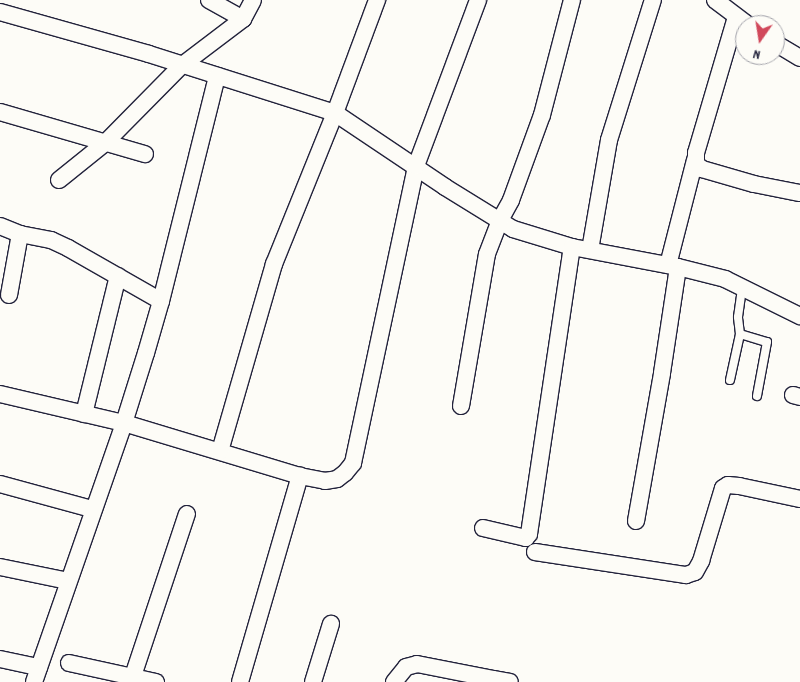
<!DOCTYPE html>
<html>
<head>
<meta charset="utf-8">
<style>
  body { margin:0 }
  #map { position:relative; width:800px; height:682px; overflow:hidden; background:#fdfcf7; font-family:Dekko,sans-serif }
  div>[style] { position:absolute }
  .roads { filter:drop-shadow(1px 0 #22223b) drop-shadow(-1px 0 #22223b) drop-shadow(0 1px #22223b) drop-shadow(0 -1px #22223b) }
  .service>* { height:8px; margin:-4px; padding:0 4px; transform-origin:4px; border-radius:4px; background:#fdfcf7 }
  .minor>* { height:16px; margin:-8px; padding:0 8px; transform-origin:8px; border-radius:8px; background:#fdfcf7 }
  span { translate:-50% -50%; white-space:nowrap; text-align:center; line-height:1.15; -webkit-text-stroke:4.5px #fdfcf7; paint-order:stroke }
  .north { position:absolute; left:735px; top:15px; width:50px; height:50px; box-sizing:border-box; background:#fdfcf7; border:1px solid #a5a5ac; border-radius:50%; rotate:193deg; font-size:14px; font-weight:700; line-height:20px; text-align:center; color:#22223b }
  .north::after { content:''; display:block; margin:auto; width:18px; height:22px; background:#d1495b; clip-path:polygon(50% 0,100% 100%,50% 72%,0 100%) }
</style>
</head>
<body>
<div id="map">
  <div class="roads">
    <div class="service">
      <i style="left:740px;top:334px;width:28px;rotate:17deg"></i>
      <i style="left:767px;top:342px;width:55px;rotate:100.5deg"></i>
      <i style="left:730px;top:380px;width:47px;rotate:-77.7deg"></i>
      <i style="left:740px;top:334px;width:17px;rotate:-97deg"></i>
      <i style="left:738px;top:317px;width:29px;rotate:-82deg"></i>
    </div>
    <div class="minor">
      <i style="left:209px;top:0;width:39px;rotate:29deg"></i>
      <i style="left:715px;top:0;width:41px;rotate:37.1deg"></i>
      <i style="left:0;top:12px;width:155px;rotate:15.7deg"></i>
      <i style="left:149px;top:54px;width:195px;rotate:17.6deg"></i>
      <i style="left:335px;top:113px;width:133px;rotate:33.9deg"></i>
      <i style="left:445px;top:187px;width:80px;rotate:31.7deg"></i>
      <i style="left:513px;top:229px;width:62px;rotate:17deg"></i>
      <i style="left:572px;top:247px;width:108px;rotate:10.7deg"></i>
      <i style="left:678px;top:267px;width:49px;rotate:14.3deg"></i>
      <i style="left:725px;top:279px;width:84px;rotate:26.3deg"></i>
      <i style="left:736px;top:17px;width:142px;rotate:106.4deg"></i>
      <i style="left:696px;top:153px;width:11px;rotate:90deg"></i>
      <i style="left:696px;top:164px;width:8px;rotate:40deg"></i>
      <i style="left:702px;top:169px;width:54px;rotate:16.1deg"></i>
      <i style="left:754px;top:184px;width:47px;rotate:11.1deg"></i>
      <i style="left:775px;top:43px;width:29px;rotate:31deg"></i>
      <i style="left:0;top:112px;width:151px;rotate:16.2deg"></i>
      <i style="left:59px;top:180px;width:59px;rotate:-38.8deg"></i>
      <i style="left:105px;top:143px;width:108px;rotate:-45.4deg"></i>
      <i style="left:181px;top:66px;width:78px;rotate:-37.2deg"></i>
      <i style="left:243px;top:19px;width:21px;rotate:-62deg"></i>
      <i style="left:0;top:226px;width:22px;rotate:22deg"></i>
      <i style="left:20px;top:234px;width:32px;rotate:11deg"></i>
      <i style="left:51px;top:240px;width:19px;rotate:25deg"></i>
      <i style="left:68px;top:248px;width:107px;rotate:29.7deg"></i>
      <i style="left:590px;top:250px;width:112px;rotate:-80.2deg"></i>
      <i style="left:609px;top:140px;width:147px;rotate:-72.6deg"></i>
      <i style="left:668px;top:265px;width:108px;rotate:-75.6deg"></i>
      <i style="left:9px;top:295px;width:62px;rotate:-79.8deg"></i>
      <i style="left:0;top:394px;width:127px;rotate:13.2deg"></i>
      <i style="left:124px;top:423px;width:184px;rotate:16.8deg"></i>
      <i style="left:300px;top:476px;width:25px;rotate:11deg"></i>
      <i style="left:325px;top:481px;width:12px;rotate:-9deg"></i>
      <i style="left:337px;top:479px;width:10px;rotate:-37deg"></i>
      <i style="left:345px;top:473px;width:13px;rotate:-51deg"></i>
      <i style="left:353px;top:463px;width:304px;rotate:-78deg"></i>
      <i style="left:416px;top:166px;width:177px;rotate:-69.5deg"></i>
      <i style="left:793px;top:395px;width:7px;rotate:16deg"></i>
      <i style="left:461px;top:406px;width:154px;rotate:-80.3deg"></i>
      <i style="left:487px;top:254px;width:34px;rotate:-69deg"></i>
      <i style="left:499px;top:222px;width:25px;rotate:-61deg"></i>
      <i style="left:511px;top:200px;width:90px;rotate:-70deg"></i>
      <i style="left:542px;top:115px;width:119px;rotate:-75.4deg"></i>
      <i style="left:84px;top:414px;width:142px;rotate:-76.2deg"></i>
      <i style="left:220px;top:451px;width:195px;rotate:-73.9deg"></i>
      <i style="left:274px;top:264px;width:163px;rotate:-68deg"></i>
      <i style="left:335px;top:113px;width:121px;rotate:-69.6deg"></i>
      <i style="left:0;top:484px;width:95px;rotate:15.2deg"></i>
      <i style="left:636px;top:521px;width:150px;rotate:-80deg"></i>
      <i style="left:662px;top:373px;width:107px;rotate:-81.4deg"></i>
      <i style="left:483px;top:528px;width:44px;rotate:13.1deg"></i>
      <i style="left:526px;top:538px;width:5px;rotate:-53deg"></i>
      <i style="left:529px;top:534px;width:290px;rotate:-81.5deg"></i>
      <i style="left:535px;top:552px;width:153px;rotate:8.7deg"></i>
      <i style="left:686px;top:575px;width:9px;rotate:-18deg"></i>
      <i style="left:695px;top:572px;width:13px;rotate:-61deg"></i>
      <i style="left:701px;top:561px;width:76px;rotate:-73.2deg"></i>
      <i style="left:723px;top:488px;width:6px;rotate:-31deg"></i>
      <i style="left:728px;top:485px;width:11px;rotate:5deg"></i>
      <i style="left:739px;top:486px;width:62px;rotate:12deg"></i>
      <i style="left:0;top:567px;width:69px;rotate:11.6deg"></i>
      <i style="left:0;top:659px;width:40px;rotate:12deg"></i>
      <i style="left:69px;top:663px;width:89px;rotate:12.3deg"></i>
      <i style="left:34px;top:682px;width:274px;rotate:-70.8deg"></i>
      <i style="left:124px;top:423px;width:73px;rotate:-72.6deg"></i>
      <i style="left:146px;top:353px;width:54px;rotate:-73.9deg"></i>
      <i style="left:161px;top:301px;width:232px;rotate:-76deg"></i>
      <i style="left:131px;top:682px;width:177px;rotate:-71.6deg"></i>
      <i style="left:240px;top:682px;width:215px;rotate:-73.8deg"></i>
      <i style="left:313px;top:682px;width:61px;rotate:-72.8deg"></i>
      <i style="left:394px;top:682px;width:19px;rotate:-51deg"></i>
      <i style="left:406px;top:667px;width:11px;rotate:-15deg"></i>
      <i style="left:417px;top:664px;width:77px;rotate:11.2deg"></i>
      <i style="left:492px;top:682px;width:3px;rotate:-72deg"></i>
      <i style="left:493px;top:679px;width:17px;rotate:10deg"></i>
    </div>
  </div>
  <div class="north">N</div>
</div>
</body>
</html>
